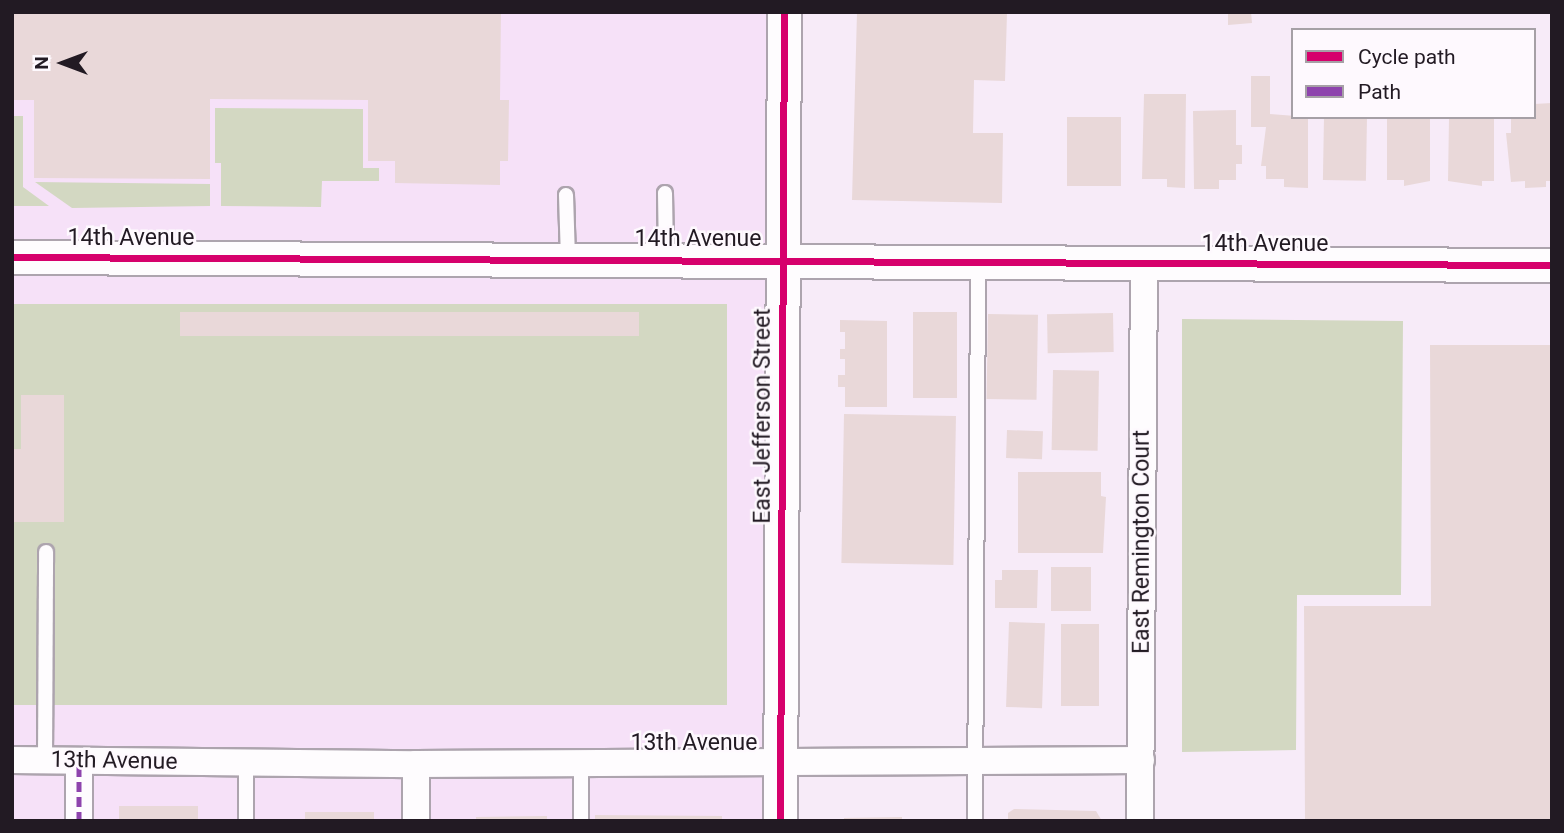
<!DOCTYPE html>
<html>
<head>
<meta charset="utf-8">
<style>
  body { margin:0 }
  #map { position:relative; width:1564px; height:833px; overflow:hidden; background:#f7ebf8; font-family:Roboto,sans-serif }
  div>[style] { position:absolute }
  .built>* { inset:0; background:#f6e1f8; transform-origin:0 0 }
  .green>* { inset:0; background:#d3d8c2; transform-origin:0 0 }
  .building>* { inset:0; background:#e9d8d9; transform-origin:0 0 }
  .roads { filter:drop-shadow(2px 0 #ada4ae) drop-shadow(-2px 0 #ada4ae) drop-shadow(0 2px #ada4ae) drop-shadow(0 -2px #ada4ae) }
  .service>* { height:14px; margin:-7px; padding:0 7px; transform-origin:7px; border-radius:7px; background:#fefcfe }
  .minor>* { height:26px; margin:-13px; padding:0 13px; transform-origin:13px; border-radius:13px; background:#fefcfe }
  .tertiary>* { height:33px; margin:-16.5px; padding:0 16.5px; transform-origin:16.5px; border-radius:16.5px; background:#fefcfe }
  .quiet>* { height:5px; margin-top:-2.5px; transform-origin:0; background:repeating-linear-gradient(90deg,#8e44ad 0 10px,transparent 0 15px) }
  .cycleway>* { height:7px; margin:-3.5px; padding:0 3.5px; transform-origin:3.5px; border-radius:3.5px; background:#d6006c }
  span { translate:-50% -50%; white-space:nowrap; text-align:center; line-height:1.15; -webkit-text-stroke:5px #fef9fe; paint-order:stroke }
  .street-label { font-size:23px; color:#221a23 }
  .frame { position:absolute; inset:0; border:14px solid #221a23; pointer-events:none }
  .legend { position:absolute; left:1291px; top:28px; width:245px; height:91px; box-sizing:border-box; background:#fef9fe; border:2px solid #a6a0a6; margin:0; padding:9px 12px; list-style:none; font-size:21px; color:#221a23 }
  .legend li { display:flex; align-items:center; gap:14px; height:35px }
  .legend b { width:35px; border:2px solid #a6a0a6 }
  .north { position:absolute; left:28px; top:28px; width:70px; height:70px; -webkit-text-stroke:5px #fef9fe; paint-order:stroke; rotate:270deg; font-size:19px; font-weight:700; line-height:28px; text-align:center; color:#221a23 }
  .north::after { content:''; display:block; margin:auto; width:24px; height:32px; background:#221a23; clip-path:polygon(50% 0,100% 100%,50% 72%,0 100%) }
</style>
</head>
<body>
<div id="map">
  <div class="built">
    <i style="left:12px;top:12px;width:772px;height:809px"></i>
  </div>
  <div class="green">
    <i style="clip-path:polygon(215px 108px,363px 109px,363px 168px,379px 168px,379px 181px,322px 181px,321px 207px,221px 206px,221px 163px,215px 163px)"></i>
    <i style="clip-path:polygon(12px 116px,23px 116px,23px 187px,49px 206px,12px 206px)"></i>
    <i style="clip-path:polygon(35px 182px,210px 184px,210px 206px,72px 208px)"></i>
    <i style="left:12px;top:304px;width:715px;height:401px"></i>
    <i style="clip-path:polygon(1182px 319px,1403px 321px,1401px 595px,1297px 595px,1296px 750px,1182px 752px)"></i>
  </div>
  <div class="building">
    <i style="clip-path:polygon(12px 12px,501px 12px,500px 100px,509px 100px,508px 161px,500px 161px,500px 185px,395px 183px,395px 161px,368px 161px,368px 100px,210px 99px,210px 179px,34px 178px,34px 100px,12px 100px)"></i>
    <i style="clip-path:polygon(857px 12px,1007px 13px,1005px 81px,974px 80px,973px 133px,1003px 133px,1002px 203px,852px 200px)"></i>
    <i style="clip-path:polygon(1228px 12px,1251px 12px,1252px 23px,1228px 25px)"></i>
    <i style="clip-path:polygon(1251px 76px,1270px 76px,1270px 114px,1308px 117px,1308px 188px,1284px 187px,1284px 179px,1266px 179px,1266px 166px,1261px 166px,1266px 127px,1251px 127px)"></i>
    <i style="clip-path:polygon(1144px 94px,1186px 94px,1185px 188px,1167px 187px,1167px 179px,1142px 179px)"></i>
    <i style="clip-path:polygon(1552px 103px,1552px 181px,1546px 181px,1546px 187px,1525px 188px,1525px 181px,1511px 182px,1506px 133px,1511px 133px,1511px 117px,1534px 117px,1534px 104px)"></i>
    <i style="clip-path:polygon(1236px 110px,1236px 145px,1242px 145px,1242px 164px,1236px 164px,1236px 180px,1219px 180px,1219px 189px,1194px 189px,1193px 111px)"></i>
    <i style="left:1067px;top:117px;width:54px;height:69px"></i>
    <i style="left:1324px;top:117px;width:43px;height:63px;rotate:1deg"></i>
    <i style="clip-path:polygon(1387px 118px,1430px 118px,1430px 181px,1404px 186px,1404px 180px,1387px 180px)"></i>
    <i style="clip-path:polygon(1449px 118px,1494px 119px,1494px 181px,1482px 181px,1482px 186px,1448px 181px)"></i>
    <i style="left:180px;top:312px;width:459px;height:24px"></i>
    <i style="left:913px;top:312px;width:44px;height:86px"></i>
    <i style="left:1113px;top:313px;width:39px;height:66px;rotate:89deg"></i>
    <i style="left:988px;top:314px;width:50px;height:85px;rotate:1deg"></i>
    <i style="clip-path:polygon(840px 320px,887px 321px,887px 407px,845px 407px,845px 387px,838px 387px,838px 375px,845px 375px,845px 359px,840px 359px,840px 349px,845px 349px,845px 332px,840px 332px)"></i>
    <i style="clip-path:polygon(1430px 345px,1552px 345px,1552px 821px,1305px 820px,1304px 606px,1431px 606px)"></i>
    <i style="left:1053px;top:370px;width:46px;height:80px;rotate:1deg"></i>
    <i style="clip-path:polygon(21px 395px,64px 395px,64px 522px,12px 522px,12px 449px,21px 449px)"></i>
    <i style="left:844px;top:414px;width:112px;height:149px;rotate:1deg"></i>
    <i style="left:1007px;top:430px;width:36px;height:28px;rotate:2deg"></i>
    <i style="clip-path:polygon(1018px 472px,1101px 472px,1101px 496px,1106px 497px,1103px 553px,1018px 553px)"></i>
    <i style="left:1051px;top:567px;width:40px;height:44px"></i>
    <i style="clip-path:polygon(1002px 570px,1038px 570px,1037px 608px,995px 608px,995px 580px,1002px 580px)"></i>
    <i style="left:1009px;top:622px;width:36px;height:85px;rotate:2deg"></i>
    <i style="left:1061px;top:624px;width:38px;height:82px"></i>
    <i style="left:119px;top:806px;width:79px;height:15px"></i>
    <i style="clip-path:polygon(1014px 809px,1096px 811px,1102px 821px,1008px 821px,1008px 813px)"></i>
    <i style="left:305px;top:812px;width:69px;height:10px"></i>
    <i style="clip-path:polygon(595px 815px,722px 816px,722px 821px,595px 821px)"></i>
    <i style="clip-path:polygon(547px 816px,547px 821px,476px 821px,476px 817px)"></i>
    <i style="clip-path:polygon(902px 817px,902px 821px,844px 821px,844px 818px)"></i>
  </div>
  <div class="roads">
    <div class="service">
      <i style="left:665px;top:193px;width:65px;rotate:89.1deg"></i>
      <i style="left:566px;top:195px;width:63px;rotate:88.2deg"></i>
      <i style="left:45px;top:760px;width:208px;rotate:-89.7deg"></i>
      <i style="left:581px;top:763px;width:58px;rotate:90deg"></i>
      <i style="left:246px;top:821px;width:59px;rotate:-90deg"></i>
      <i style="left:975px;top:821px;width:559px;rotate:-89.69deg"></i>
    </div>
    <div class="minor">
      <i style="left:12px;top:760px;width:404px;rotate:0.6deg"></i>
      <i style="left:416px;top:764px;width:725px;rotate:-0.32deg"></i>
      <i style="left:416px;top:764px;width:57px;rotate:90deg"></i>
      <i style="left:79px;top:821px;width:60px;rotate:-90deg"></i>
      <i style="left:1140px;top:821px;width:558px;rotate:-89.59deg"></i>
    </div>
    <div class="tertiary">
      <i style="left:12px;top:257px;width:1540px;rotate:0.3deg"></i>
      <i style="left:780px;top:821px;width:809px;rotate:-89.72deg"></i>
    </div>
  </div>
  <div class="quiet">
    <i style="left:79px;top:821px;width:60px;rotate:-90deg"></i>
  </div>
  <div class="cycleway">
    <i style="left:12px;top:257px;width:1540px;rotate:0.3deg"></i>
    <i style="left:780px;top:821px;width:809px;rotate:-89.72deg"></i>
  </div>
  <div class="street-label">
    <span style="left:131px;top:238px">14th Avenue</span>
    <span style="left:698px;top:239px">14th Avenue</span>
    <span style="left:1265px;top:244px">14th Avenue</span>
    <span style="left:763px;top:416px;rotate:-90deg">East Jefferson Street</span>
    <span style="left:1142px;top:542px;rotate:-90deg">East Remington Court</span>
    <span style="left:694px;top:743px">13th Avenue</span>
    <span style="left:114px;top:761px;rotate:1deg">13th Avenue</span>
  </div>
  <div class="frame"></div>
  <ul class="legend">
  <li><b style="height:9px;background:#d6006c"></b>Cycle path</li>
  <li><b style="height:9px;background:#8e44ad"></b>Path</li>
  </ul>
  <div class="north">N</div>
</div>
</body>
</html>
